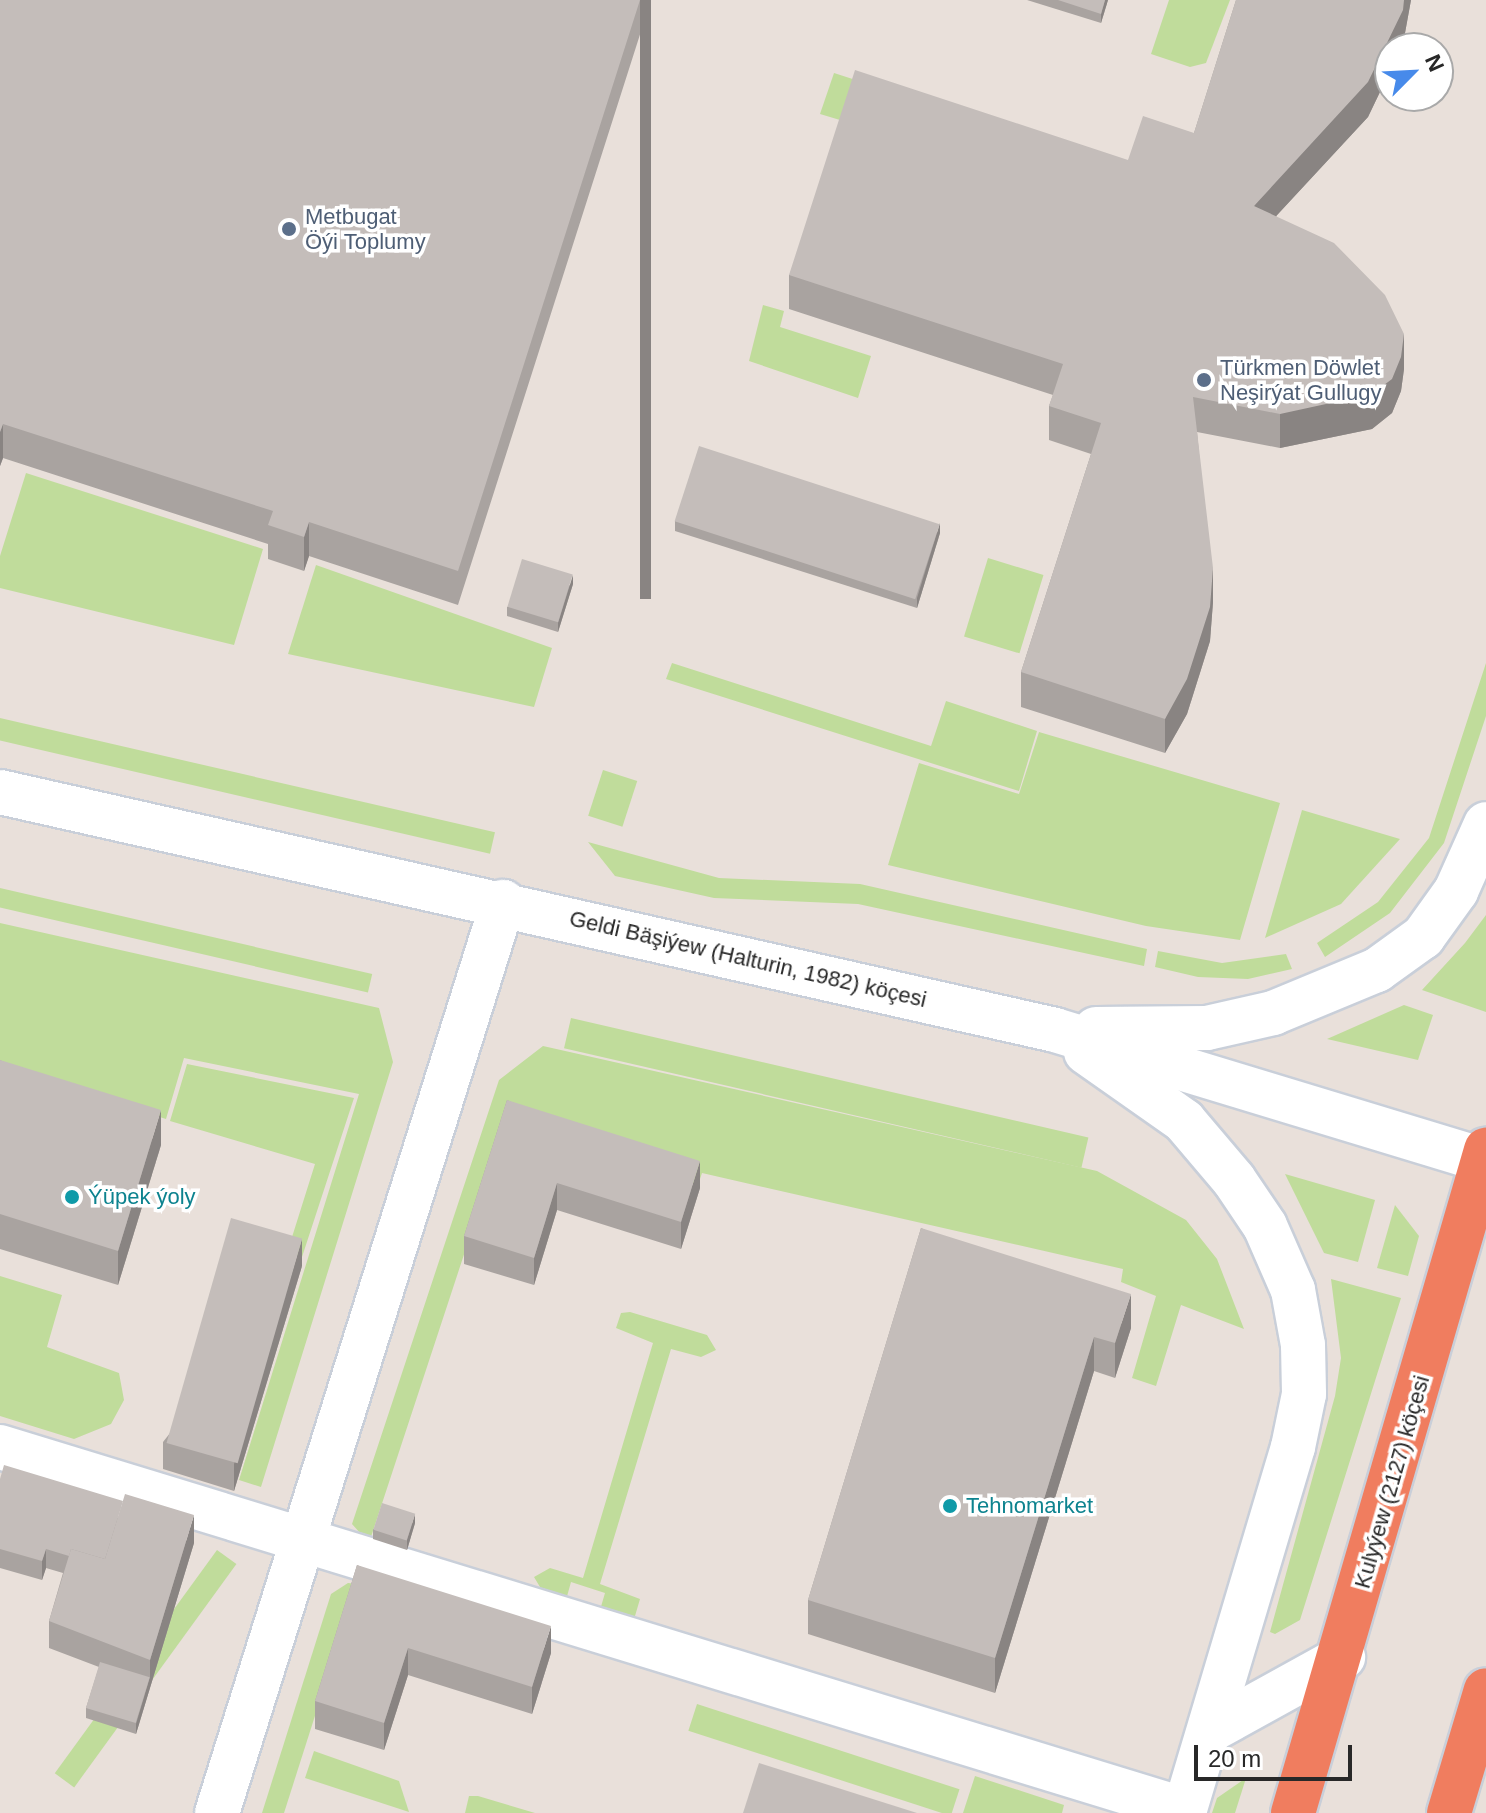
<!DOCTYPE html>
<html>
<head>
<meta charset="utf-8">
<style>
  body { margin:0 }
  #map { position:relative; width:1486px; height:1813px; overflow:hidden; background:#e9e0da; font-family:Arial,sans-serif }
  div>[style] { position:absolute }
  .green>* { inset:0; background:#c0dc9b; transform-origin:0 0 }
  .roads { filter:drop-shadow(2px 0 #c9cfd9) drop-shadow(-2px 0 #c9cfd9) drop-shadow(0 2px #c9cfd9) drop-shadow(0 -2px #c9cfd9) }
  .minor>* { height:44px; margin:-22px; padding:0 22px; transform-origin:22px; border-radius:22px; background:#fff }
  .highway>* { height:44px; margin:-22px; padding:0 22px; transform-origin:22px; border-radius:22px; background:#f07d5f }
  .wall>* { inset:0; background:#a9a3a0 }
  .shaded-wall>* { inset:0; background:#898482; transform-origin:0 0 }
  .building>* { inset:0; background:#c4bdba; transform-origin:0 0 }
  .dots>* { width:22px; height:22px; translate:-50% -50%; box-sizing:border-box; border:4px solid #fff; border-radius:50% }
  span { translate:-50% -50%; white-space:nowrap; text-align:center; line-height:1.15; -webkit-text-stroke:7px #fff; paint-order:stroke }
  .service-label { font-size:22px; color:#4e5e75 }
  .left { translate:0 -50%; text-align:left }
  .street-label { font-size:22px; color:#282828 }
  .culture-label { font-size:22px; color:#0d838f }
  .north { position:absolute; left:1374px; top:32px; width:80px; height:80px; box-sizing:border-box; background:#fff; border:2px solid #a9a9a9; border-radius:50%; rotate:66deg; font-size:22px; font-weight:700; line-height:32px; text-align:center; color:#282828 }
  .north::after { content:''; display:block; margin:auto; width:28px; height:36px; background:#478aea; clip-path:polygon(50% 0,100% 100%,50% 72%,0 100%) }
  .scale { position:absolute; left:1194px; top:1745px; width:158px; height:36px; box-sizing:border-box; border:4px solid #282828; border-top:0; padding-left:10px; font-size:24px; line-height:28px; white-space:nowrap; color:#282828; -webkit-text-stroke:6px #fff; paint-order:stroke }
</style>
</head>
<body>
<div id="map">
  <div class="green">
    <i style="clip-path:polygon(1169px 0,1230px 0,1206px 63px,1190px 67px,1151px 54px)"></i>
    <i style="clip-path:polygon(834px 73px,958px 113px,840px 120px,820px 114px)"></i>
    <i style="clip-path:polygon(763px 305px,784px 311px,780px 327px,871px 356px,858px 398px,749px 361px)"></i>
    <i style="clip-path:polygon(26px 473px,263px 549px,234px 645px,0 588px,0 556px)"></i>
    <i style="left:988px;top:558px;width:58px;height:82px;rotate:17deg"></i>
    <i style="clip-path:polygon(316px 565px,552px 648px,534px 707px,288px 654px)"></i>
    <i style="clip-path:polygon(672px 663px,931px 746px,946px 701px,1037px 731px,1019px 791px,666px 679px)"></i>
    <i style="clip-path:polygon(1486px 663px,1486px 716px,1444px 843px,1390px 913px,1325px 957px,1317px 943px,1378px 902px,1429px 838px)"></i>
    <i style="left:0;top:718px;width:508px;height:22px;rotate:13deg"></i>
    <i style="clip-path:polygon(1039px 732px,1280px 803px,1240px 940px,1146px 926px,888px 865px,919px 763px,1019px 794px)"></i>
    <i style="left:603px;top:770px;width:36px;height:48px;rotate:18deg"></i>
    <i style="clip-path:polygon(1302px 810px,1400px 839px,1341px 904px,1265px 938px)"></i>
    <i style="clip-path:polygon(588px 842px,719px 878px,860px 884px,1147px 949px,1144px 966px,858px 904px,714px 898px,615px 876px)"></i>
    <i style="left:0;top:888px;width:382px;height:19px;rotate:13deg"></i>
    <i style="clip-path:polygon(1486px 915px,1486px 1012px,1422px 990px,1465px 943px)"></i>
    <i style="clip-path:polygon(0 923px,379px 1008px,393px 1062px,261px 1487px,239px 1480px,359px 1094px,184px 1058px,166px 1119px,0 1067px)"></i>
    <i style="clip-path:polygon(1158px 951px,1222px 963px,1286px 954px,1292px 969px,1248px 979px,1198px 977px,1155px 967px)"></i>
    <i style="clip-path:polygon(1404px 1005px,1433px 1015px,1418px 1060px,1327px 1039px)"></i>
    <i style="left:571px;top:1018px;width:531px;height:31px;rotate:13deg"></i>
    <i style="clip-path:polygon(543px 1046px,1097px 1171px,1186px 1220px,1217px 1259px,1244px 1329px,1181px 1305px,1156px 1386px,1132px 1378px,1156px 1296px,1121px 1282px,1123px 1269px,702px 1173px,698px 1185px,506px 1127px,369px 1543px,352px 1524px,499px 1080px)"></i>
    <i style="clip-path:polygon(187px 1064px,354px 1098px,302px 1257px,287px 1253px,315px 1164px,170px 1121px)"></i>
    <i style="clip-path:polygon(1285px 1174px,1375px 1200px,1358px 1262px,1324px 1253px)"></i>
    <i style="clip-path:polygon(1395px 1205px,1419px 1236px,1408px 1276px,1377px 1268px)"></i>
    <i style="clip-path:polygon(0 1276px,62px 1295px,47px 1347px,119px 1373px,124px 1400px,111px 1424px,74px 1439px,0 1416px)"></i>
    <i style="clip-path:polygon(1331px 1279px,1401px 1298px,1300px 1620px,1275px 1634px,1270px 1632px,1335px 1396px,1341px 1358px)"></i>
    <i style="clip-path:polygon(630px 1312px,707px 1335px,716px 1350px,701px 1357px,671px 1349px,600px 1584px,640px 1599px,635px 1616px,625px 1618px,600px 1610px,605px 1593px,571px 1582px,566px 1600px,543px 1592px,534px 1577px,550px 1568px,583px 1578px,653px 1343px,616px 1328px,621px 1313px)"></i>
    <i style="left:217px;top:1550px;width:24px;height:276px;rotate:36deg"></i>
    <i style="clip-path:polygon(348px 1583px,357px 1584px,284px 1813px,262px 1813px,331px 1594px)"></i>
    <i style="left:697px;top:1704px;width:276px;height:28px;rotate:18deg"></i>
    <i style="clip-path:polygon(314px 1751px,399px 1781px,409px 1812px,305px 1778px)"></i>
    <i style="clip-path:polygon(975px 1776px,1064px 1805px,1062px 1813px,963px 1813px)"></i>
    <i style="clip-path:polygon(1246px 1778px,1235px 1813px,1212px 1813px,1217px 1798px)"></i>
    <i style="clip-path:polygon(469px 1796px,478px 1796px,535px 1813px,465px 1813px)"></i>
  </div>
  <div class="roads">
    <div class="minor">
      <i style="left:0;top:792px;width:1082px;rotate:12.71deg"></i>
      <i style="left:1055px;top:1030px;width:450px;rotate:16.9deg"></i>
      <i style="left:1096px;top:1029px;width:111px;rotate:-0.5deg"></i>
      <i style="left:1207px;top:1028px;width:68px;rotate:-12.8deg"></i>
      <i style="left:1273px;top:1013px;width:113px;rotate:-22.5deg"></i>
      <i style="left:1377px;top:970px;width:57px;rotate:-35.7deg"></i>
      <i style="left:1423px;top:937px;width:57px;rotate:-54.3deg"></i>
      <i style="left:1456px;top:891px;width:73px;rotate:-65.9deg"></i>
      <i style="left:1086px;top:1052px;width:120px;rotate:35.1deg"></i>
      <i style="left:1184px;top:1121px;width:77px;rotate:49.7deg"></i>
      <i style="left:1234px;top:1180px;width:55px;rotate:56deg"></i>
      <i style="left:1265px;top:1226px;width:70px;rotate:66.4deg"></i>
      <i style="left:1293px;top:1290px;width:56px;rotate:79.7deg"></i>
      <i style="left:1303px;top:1345px;width:49px;rotate:88.8deg"></i>
      <i style="left:1304px;top:1394px;width:54px;rotate:101.7deg"></i>
      <i style="left:1293px;top:1447px;width:382px;rotate:106.6deg"></i>
      <i style="left:0;top:1447px;width:1239px;rotate:17.03deg"></i>
      <i style="left:1211px;top:1730px;width:151px;rotate:-28.9deg"></i>
      <i style="left:217px;top:1813px;width:955px;rotate:-72.57deg"></i>
    </div>
    <div class="highway">
      <i style="left:1293px;top:1813px;width:691px;rotate:-73.77deg"></i>
      <i style="left:1449px;top:1813px;width:128px;rotate:-73.3deg"></i>
    </div>
  </div>
  <div class="wall">
    <i style="clip-path:polygon(0 0,651px 0,458px 605px,309px 556px,304px 571px,268px 559px,268px 544px,3px 458px,0 466px)"></i>
    <i style="clip-path:polygon(1027px 0,1108px 0,1101px 23px)"></i>
    <i style="clip-path:polygon(1236px 0,1411px 0,1403px 44px,1390px 48px,1390px 71px,1368px 117px,1276px 216px,1404px 369px,1401px 391px,1392px 413px,1372px 429px,1280px 448px,1197px 432px,1213px 602px,1210px 641px,1187px 714px,1165px 753px,1021px 707px,1021px 672px,1091px 454px,1049px 440px,1049px 406px,1053px 395px,789px 309px,789px 275px,1128px 160px,1194px 133px)"></i>
    <i style="clip-path:polygon(675px 521px,940px 533px,917px 608px,675px 531px)"></i>
    <i style="clip-path:polygon(573px 584px,558px 632px,507px 616px,507px 607px)"></i>
    <i style="clip-path:polygon(0 1060px,161px 1145px,118px 1285px,0 1249px)"></i>
    <i style="clip-path:polygon(507px 1100px,700px 1188px,681px 1249px,557px 1210px,534px 1285px,464px 1264px,464px 1236px)"></i>
    <i style="clip-path:polygon(921px 1228px,1131px 1328px,1115px 1378px,1094px 1371px,995px 1693px,808px 1634px,808px 1600px)"></i>
    <i style="clip-path:polygon(302px 1266px,234px 1491px,163px 1469px,163px 1442px)"></i>
    <i style="clip-path:polygon(0 1479px,194px 1543px,136px 1734px,86px 1718px,86px 1708px,99px 1667px,49px 1648px,49px 1621px,63px 1573px,46px 1568px,42px 1580px,0 1568px)"></i>
    <i style="clip-path:polygon(415px 1523px,407px 1550px,373px 1539px,373px 1529px)"></i>
    <i style="clip-path:polygon(357px 1565px,551px 1653px,532px 1714px,408px 1675px,384px 1750px,315px 1729px,315px 1701px)"></i>
  </div>
  <div class="shaded-wall">
    <i style="left:640px;top:0;width:11px;height:599px"></i>
    <i style="clip-path:polygon(1105px 0,1108px 0,1101px 23px,1101px 14px)"></i>
    <i style="clip-path:polygon(1404px 0,1411px 0,1403px 44px,1401px 48px,1390px 48px,1390px 71px,1368px 117px,1254px 240px,1254px 206px)"></i>
    <i style="clip-path:polygon(1404px 334px,1404px 369px,1401px 391px,1392px 413px,1372px 429px,1280px 448px,1280px 414px)"></i>
    <i style="clip-path:polygon(3px 424px,3px 458px,0 466px,0 432px)"></i>
    <i style="clip-path:polygon(309px 522px,309px 556px,304px 571px,304px 537px)"></i>
    <i style="clip-path:polygon(940px 523px,940px 533px,917px 608px,917px 598px)"></i>
    <i style="clip-path:polygon(1213px 568px,1213px 602px,1210px 641px,1187px 714px,1165px 753px,1165px 719px)"></i>
    <i style="clip-path:polygon(573px 575px,573px 584px,558px 632px,558px 623px)"></i>
    <i style="clip-path:polygon(161px 1110px,161px 1145px,118px 1285px,118px 1251px)"></i>
    <i style="clip-path:polygon(700px 1161px,700px 1188px,681px 1249px,681px 1222px)"></i>
    <i style="clip-path:polygon(557px 1183px,557px 1210px,534px 1285px,534px 1258px)"></i>
    <i style="clip-path:polygon(302px 1239px,302px 1266px,234px 1491px,234px 1464px)"></i>
    <i style="clip-path:polygon(1131px 1294px,1131px 1328px,1115px 1378px,1115px 1343px)"></i>
    <i style="clip-path:polygon(1094px 1337px,1094px 1371px,995px 1693px,995px 1658px)"></i>
    <i style="clip-path:polygon(415px 1514px,415px 1523px,407px 1550px,407px 1540px)"></i>
    <i style="clip-path:polygon(194px 1515px,194px 1543px,136px 1734px,136px 1724px,150px 1677px,150px 1660px)"></i>
    <i style="clip-path:polygon(46px 1549px,46px 1568px,42px 1580px,42px 1561px)"></i>
    <i style="clip-path:polygon(551px 1626px,551px 1653px,532px 1714px,532px 1687px)"></i>
    <i style="clip-path:polygon(408px 1648px,408px 1675px,384px 1750px,384px 1723px)"></i>
  </div>
  <div class="building">
    <i style="clip-path:polygon(0 0,640px 0,458px 571px,309px 522px,304px 537px,268px 525px,273px 511px,3px 424px,0 432px)"></i>
    <i style="clip-path:polygon(1058px 0,1105px 0,1101px 14px)"></i>
    <i style="clip-path:polygon(1236px 0,1404px 0,1403px 10px,1368px 82px,1254px 206px,1334px 243px,1385px 295px,1404px 334px,1401px 357px,1392px 379px,1372px 394px,1280px 414px,1193px 397px,1213px 568px,1210px 607px,1187px 679px,1165px 719px,1021px 672px,1101px 423px,1049px 406px,1063px 364px,789px 275px,855px 70px,1128px 160px,1143px 116px,1194px 133px)"></i>
    <i style="left:699px;top:446px;width:253px;height:79px;rotate:18deg"></i>
    <i style="left:522px;top:559px;width:53px;height:50px;rotate:17deg"></i>
    <i style="clip-path:polygon(0 1060px,161px 1110px,118px 1251px,0 1214px)"></i>
    <i style="clip-path:polygon(507px 1100px,700px 1161px,681px 1222px,557px 1183px,534px 1258px,464px 1236px)"></i>
    <i style="left:231px;top:1218px;width:74px;height:234px;rotate:16deg"></i>
    <i style="clip-path:polygon(921px 1228px,1131px 1294px,1115px 1343px,1094px 1337px,995px 1658px,808px 1600px)"></i>
    <i style="clip-path:polygon(4px 1465px,123px 1501px,105px 1559px,71px 1549px,69px 1556px,46px 1549px,42px 1561px,0 1549px,0 1479px)"></i>
    <i style="clip-path:polygon(125px 1494px,194px 1515px,150px 1660px,49px 1621px,71px 1549px,105px 1559px)"></i>
    <i style="left:382px;top:1503px;width:35px;height:28px;rotate:18deg"></i>
    <i style="clip-path:polygon(357px 1565px,551px 1626px,532px 1687px,408px 1648px,384px 1723px,315px 1701px)"></i>
    <i style="left:100px;top:1662px;width:52px;height:48px;rotate:17deg"></i>
    <i style="clip-path:polygon(759px 1763px,917px 1813px,743px 1813px)"></i>
  </div>
  <div class="dots">
    <i style="left:289px;top:229px;background:#5c6f8a"></i>
    <i style="left:1204px;top:380px;background:#5c6f8a"></i>
    <i style="left:72px;top:1197px;background:#0f9aa8"></i>
    <i style="left:950px;top:1506px;background:#0f9aa8"></i>
  </div>
  <div class="service-label">
    <span class="left" style="left:305px;top:229px">Metbugat<br>Öýi Toplumy</span>
    <span class="left" style="left:1220px;top:380px">Türkmen Döwlet<br>Neşirýat Gullugy</span>
  </div>
  <div class="street-label">
    <span style="left:748px;top:959px;rotate:13deg">Geldi Bäşiýew (Halturin, 1982) köçesi</span>
    <span style="left:1392px;top:1482px;rotate:-74deg">Kulyýew (2127) köçesi</span>
  </div>
  <div class="culture-label">
    <span class="left" style="left:88px;top:1197px">Ýüpek ýoly</span>
    <span class="left" style="left:966px;top:1506px">Tehnomarket</span>
  </div>
  <div class="north">N</div>
  <div class="scale">20 m</div>
</div>
</body>
</html>
